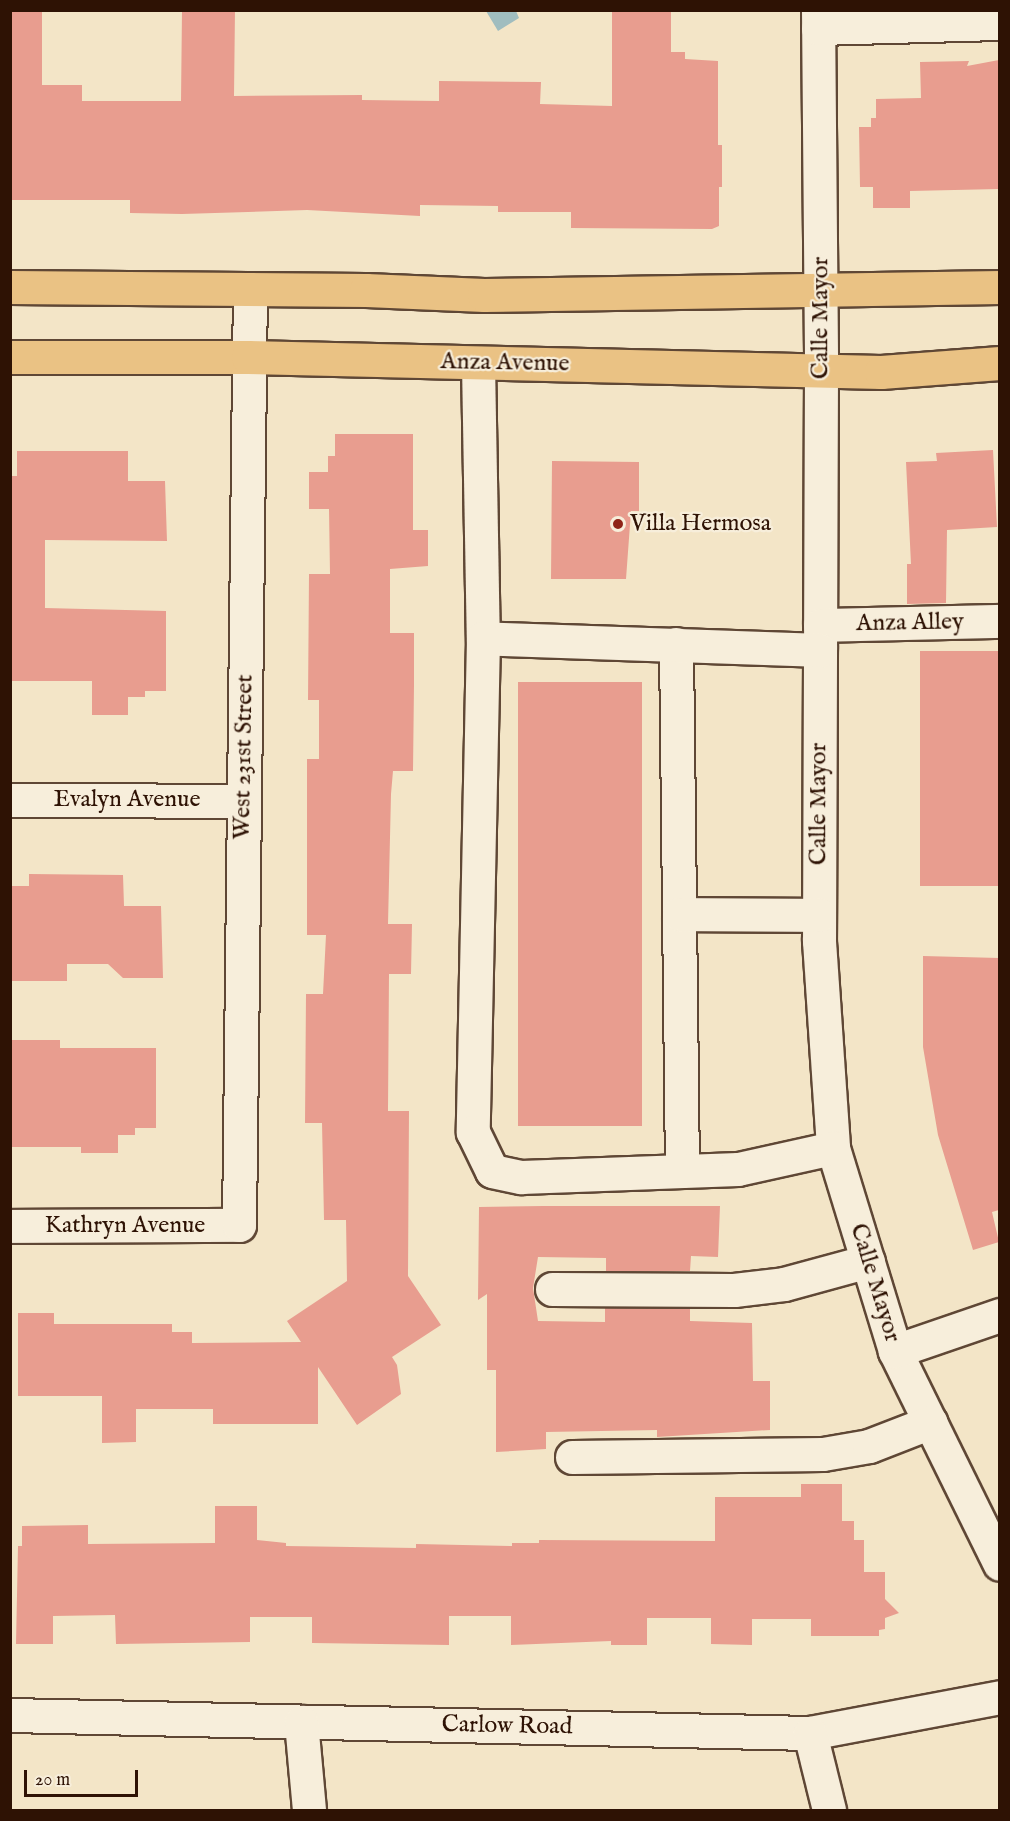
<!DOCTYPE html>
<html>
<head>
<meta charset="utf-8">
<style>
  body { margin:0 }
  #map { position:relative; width:1010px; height:1821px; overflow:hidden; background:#f3e5c7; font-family:"IM FELL English",serif }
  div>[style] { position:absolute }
  .water>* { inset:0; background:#a0bdbf }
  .building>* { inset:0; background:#e89d8f; transform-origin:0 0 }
  .roads { filter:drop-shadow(2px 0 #5f4735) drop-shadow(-2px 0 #5f4735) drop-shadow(0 2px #5f4735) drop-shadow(0 -2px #5f4735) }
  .minor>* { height:33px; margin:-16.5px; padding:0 16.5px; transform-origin:16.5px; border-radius:16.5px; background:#f7eedb }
  .major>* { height:33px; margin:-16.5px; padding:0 16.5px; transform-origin:16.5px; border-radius:16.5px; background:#eac284 }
  .dots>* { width:16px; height:16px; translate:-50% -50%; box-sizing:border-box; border:3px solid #f7eedb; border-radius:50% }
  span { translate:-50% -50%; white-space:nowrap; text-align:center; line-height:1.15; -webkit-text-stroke:4.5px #f7eedb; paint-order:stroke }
  .street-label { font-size:24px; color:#2e1204 }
  .poi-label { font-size:24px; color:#2e1204 }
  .left { translate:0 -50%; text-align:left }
  .frame { position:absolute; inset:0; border:12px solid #2e1204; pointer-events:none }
  .scale { position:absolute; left:24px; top:1770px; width:114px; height:27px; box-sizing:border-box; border:3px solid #2e1204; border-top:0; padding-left:8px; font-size:18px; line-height:21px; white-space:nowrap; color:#2e1204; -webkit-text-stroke:4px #f7eedb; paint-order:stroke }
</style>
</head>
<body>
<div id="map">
  <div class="water">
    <i style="clip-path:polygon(486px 11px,516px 11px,519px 18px,498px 31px)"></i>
  </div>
  <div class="building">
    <i style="clip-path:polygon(10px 10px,42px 10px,42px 85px,82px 85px,82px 101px,181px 101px,182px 10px,235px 10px,234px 96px,362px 95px,362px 100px,439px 101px,439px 81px,541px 82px,540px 104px,612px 106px,612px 10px,671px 10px,671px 52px,685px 52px,685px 59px,718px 61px,718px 145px,722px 145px,722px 187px,719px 187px,719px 226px,712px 229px,571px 228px,571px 212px,498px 212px,498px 206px,420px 205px,420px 216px,307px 210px,182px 214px,130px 213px,130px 200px,10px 200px)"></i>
    <i style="clip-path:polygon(999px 60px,999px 189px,910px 191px,910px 208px,873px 208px,873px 187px,860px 187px,859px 127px,871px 127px,871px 118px,876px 118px,876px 99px,921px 98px,920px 62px,969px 61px,967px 66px)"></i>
    <i style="clip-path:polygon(335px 434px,413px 434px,413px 530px,428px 530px,428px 566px,390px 569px,390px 633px,414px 633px,414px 685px,413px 771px,393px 771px,391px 794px,388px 924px,412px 924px,411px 974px,389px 974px,388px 1111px,409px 1111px,408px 1276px,441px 1325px,392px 1357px,397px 1365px,401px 1394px,357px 1425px,318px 1367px,318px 1424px,213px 1424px,213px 1409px,136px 1409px,136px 1442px,102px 1443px,102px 1396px,18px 1396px,18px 1313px,54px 1313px,54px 1324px,172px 1324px,172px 1332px,192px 1332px,192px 1343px,301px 1342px,287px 1321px,347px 1281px,346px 1220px,324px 1220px,322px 1123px,305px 1123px,306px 994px,323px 994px,326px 935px,307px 935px,307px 759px,319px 759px,319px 700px,308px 700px,309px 574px,330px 574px,329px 509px,309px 509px,309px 472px,328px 472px,328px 456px,335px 456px)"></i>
    <i style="clip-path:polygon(993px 450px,997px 527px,947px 530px,946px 603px,907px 604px,907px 564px,911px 564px,906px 462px,937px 461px,936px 453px)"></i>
    <i style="clip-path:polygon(17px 451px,128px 451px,128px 481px,165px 481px,167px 541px,45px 540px,45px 608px,166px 611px,166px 691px,145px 691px,145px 697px,128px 697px,128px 715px,92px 715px,92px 681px,10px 681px,10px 476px,17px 476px)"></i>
    <i style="clip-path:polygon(552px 461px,639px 462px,639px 511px,631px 511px,626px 579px,551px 579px)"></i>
    <i style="left:920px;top:651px;width:79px;height:235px"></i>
    <i style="left:518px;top:682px;width:124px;height:444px"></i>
    <i style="clip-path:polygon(29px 874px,123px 875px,124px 906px,161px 906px,163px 978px,123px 978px,108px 964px,67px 964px,67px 981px,10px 981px,10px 886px,29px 886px)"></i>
    <i style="clip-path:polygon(923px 956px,999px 958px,999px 1210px,992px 1212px,999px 1242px,973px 1250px,938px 1135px,923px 1047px)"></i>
    <i style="clip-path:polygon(10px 1040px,60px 1040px,60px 1048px,156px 1048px,156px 1128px,135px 1128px,135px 1135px,118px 1135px,118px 1153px,81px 1153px,81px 1147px,10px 1147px)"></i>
    <i style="clip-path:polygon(543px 1206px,720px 1206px,718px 1257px,691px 1256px,690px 1271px,606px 1271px,606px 1258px,538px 1257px,533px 1288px,538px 1321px,605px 1322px,605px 1308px,690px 1309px,690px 1321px,752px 1323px,753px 1381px,770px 1381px,770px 1430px,657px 1437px,657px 1430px,546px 1432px,546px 1449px,496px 1452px,496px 1370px,487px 1370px,487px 1294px,478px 1300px,479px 1207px)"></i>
    <i style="clip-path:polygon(801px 1484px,842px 1484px,842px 1521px,854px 1521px,854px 1540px,864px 1540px,864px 1572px,885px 1572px,885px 1599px,899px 1613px,885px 1618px,885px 1629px,879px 1630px,879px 1636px,811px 1636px,811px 1619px,752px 1619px,752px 1645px,711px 1644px,711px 1618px,647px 1618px,647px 1645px,611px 1645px,611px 1641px,511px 1645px,511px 1616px,449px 1616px,449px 1645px,312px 1643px,312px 1617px,250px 1617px,250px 1642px,116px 1644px,115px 1615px,53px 1616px,53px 1644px,16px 1644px,18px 1546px,22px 1546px,22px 1526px,88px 1525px,88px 1544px,215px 1543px,215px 1506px,257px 1506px,257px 1540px,286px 1543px,286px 1546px,416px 1548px,416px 1544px,512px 1546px,512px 1543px,539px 1543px,539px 1540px,715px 1541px,715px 1497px,801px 1497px)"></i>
  </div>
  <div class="roads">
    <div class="minor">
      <i style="left:818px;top:10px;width:361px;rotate:89.5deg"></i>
      <i style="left:821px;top:371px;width:570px;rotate:90.2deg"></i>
      <i style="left:819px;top:941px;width:207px;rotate:86.1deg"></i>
      <i style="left:833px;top:1148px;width:212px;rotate:73deg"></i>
      <i style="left:895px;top:1351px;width:237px;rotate:63.8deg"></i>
      <i style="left:818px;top:28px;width:182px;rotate:-1.6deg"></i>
      <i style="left:478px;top:363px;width:275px;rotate:89deg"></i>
      <i style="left:820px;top:625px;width:180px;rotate:-1.3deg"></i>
      <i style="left:676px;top:644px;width:527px;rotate:89.35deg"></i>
      <i style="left:820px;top:650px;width:337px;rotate:-178deg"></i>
      <i style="left:483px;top:638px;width:494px;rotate:91.2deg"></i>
      <i style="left:473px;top:1132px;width:43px;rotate:64deg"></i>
      <i style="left:492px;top:1171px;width:30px;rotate:12deg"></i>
      <i style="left:521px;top:1177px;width:217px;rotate:-2.1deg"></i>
      <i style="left:738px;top:1169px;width:97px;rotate:-12.5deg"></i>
      <i style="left:10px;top:800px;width:233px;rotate:0.2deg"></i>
      <i style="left:679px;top:914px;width:140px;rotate:0.4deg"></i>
      <i style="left:10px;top:1226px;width:229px;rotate:-0.3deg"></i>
      <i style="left:239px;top:1225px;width:936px;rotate:-89.33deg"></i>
      <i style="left:552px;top:1289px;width:182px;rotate:0.3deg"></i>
      <i style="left:734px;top:1290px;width:50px;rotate:-6.8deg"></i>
      <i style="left:784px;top:1284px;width:87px;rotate:-15.3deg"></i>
      <i style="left:895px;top:1351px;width:111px;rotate:-18.9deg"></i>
      <i style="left:572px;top:1457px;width:251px;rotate:-0.7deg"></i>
      <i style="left:823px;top:1454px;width:47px;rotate:-9.9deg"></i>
      <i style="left:869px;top:1446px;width:66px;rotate:-21.2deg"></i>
      <i style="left:10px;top:1715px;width:800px;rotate:1.29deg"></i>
      <i style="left:810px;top:1733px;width:193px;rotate:-10.7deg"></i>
      <i style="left:301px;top:1722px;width:88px;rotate:84.8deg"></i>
      <i style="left:810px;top:1733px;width:79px;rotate:76.1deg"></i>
    </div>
    <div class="major">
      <i style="left:10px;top:287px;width:356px;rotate:0.5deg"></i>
      <i style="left:366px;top:290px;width:118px;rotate:2.4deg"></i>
      <i style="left:484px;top:295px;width:516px;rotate:-0.89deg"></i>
      <i style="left:10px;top:357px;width:238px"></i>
      <i style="left:248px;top:357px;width:633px;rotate:1.36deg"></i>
      <i style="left:881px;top:372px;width:119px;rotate:-4.3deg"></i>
    </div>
  </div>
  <div class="dots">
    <i style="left:618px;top:524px;background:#8f2418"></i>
  </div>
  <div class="street-label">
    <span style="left:821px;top:318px;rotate:-90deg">Calle Mayor</span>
    <span style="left:505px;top:363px;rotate:1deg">Anza Avenue</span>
    <span style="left:910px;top:623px;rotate:-1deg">Anza Alley</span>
    <span style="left:244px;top:757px;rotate:-89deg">West 231st Street</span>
    <span style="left:127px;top:800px">Evalyn Avenue</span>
    <span style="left:819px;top:804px;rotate:-90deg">Calle Mayor</span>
    <span style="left:125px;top:1226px">Kathryn Avenue</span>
    <span style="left:875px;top:1283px;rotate:73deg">Calle Mayor</span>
    <span style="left:507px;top:1726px;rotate:1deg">Carlow Road</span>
  </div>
  <div class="poi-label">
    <span class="left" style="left:630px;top:524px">Villa Hermosa</span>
  </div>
  <div class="frame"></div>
  <div class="scale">20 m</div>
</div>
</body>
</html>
